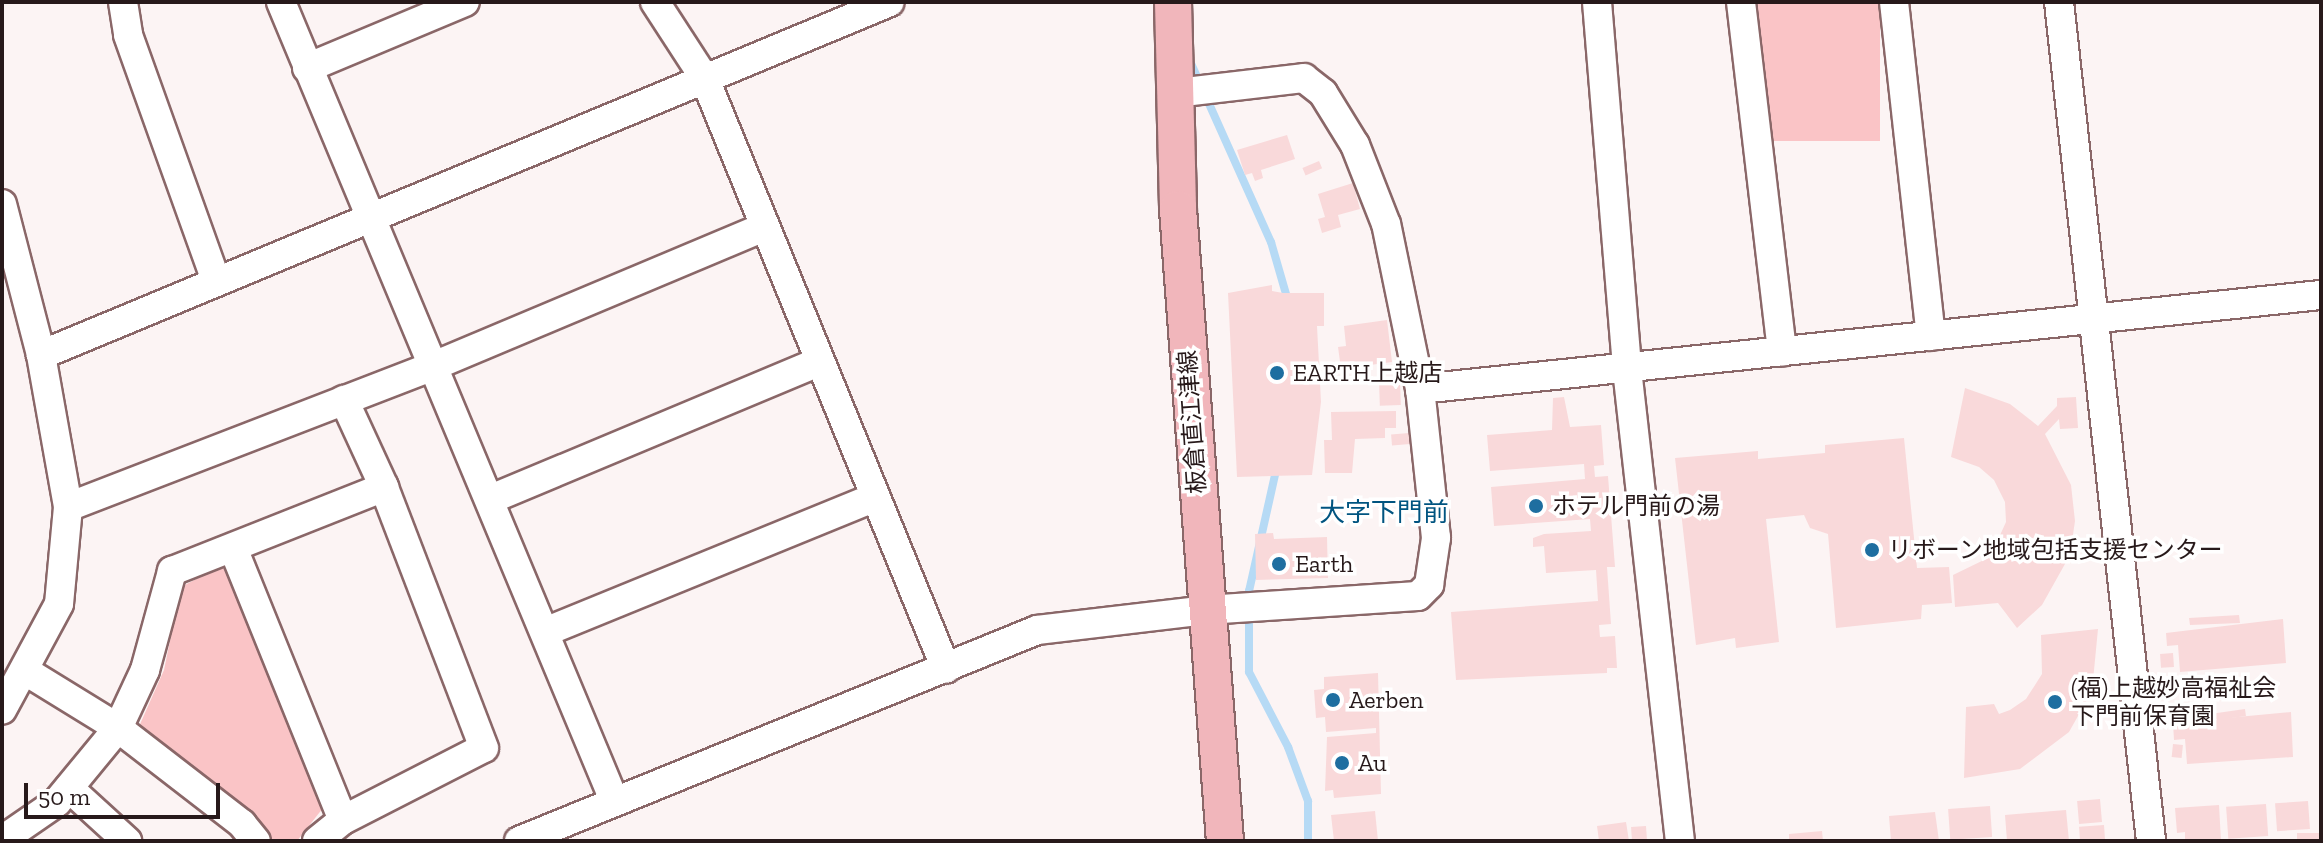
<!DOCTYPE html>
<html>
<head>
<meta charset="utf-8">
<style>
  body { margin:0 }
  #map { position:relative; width:2323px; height:843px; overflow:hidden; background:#fcf4f4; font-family:"Zilla Slab","Noto Sans JP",serif }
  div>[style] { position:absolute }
  .green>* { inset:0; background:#fac4c6; transform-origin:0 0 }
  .stream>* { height:8px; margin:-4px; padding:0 4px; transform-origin:4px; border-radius:4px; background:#b6daf5 }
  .building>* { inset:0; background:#f9d9da; transform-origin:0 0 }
  .roads { filter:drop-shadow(2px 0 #8a6768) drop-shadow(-2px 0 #8a6768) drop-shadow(0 2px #8a6768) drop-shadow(0 -2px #8a6768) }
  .minor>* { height:28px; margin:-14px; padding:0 14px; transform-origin:14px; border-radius:14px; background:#fff }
  .major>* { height:36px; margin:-18px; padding:0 18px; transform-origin:18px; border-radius:18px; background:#f1b6bb }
  .dots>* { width:22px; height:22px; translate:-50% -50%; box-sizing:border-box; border:4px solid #fff; border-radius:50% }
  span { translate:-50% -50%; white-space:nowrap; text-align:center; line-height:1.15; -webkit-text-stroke:7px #fff; paint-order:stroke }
  .poi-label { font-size:24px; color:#27191a }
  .left { translate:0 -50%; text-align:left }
  .street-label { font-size:24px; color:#27191a }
  .neighbourhood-label { font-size:26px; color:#005480 }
  .frame { position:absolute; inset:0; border:4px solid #27191a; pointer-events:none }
  .scale { position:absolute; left:24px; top:783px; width:196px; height:36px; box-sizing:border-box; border:4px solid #27191a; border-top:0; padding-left:10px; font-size:24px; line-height:28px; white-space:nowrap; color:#27191a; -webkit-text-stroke:6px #fff; paint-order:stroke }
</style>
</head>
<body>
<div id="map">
  <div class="green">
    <i style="left:1758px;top:2px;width:122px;height:139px"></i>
    <i style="clip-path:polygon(217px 568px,228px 569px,323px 808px,297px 841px,266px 841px,137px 731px,164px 670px,181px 587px)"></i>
  </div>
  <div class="stream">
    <i style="left:1189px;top:59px;width:201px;rotate:65.9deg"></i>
    <i style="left:1271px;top:242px;width:61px;rotate:73.9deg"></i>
    <i style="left:1277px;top:466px;width:128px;rotate:102.6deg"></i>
    <i style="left:1249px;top:591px;width:81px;rotate:90deg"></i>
    <i style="left:1249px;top:672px;width:85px;rotate:62.5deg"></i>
    <i style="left:1288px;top:747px;width:58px;rotate:69.7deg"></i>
    <i style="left:1308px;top:801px;width:40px;rotate:90deg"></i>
  </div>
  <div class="building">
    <i style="clip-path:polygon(1287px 135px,1295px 159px,1261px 170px,1263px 178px,1255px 181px,1252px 173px,1245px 175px,1237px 150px)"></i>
    <i style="left:1319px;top:161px;width:8px;height:18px;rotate:67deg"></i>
    <i style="clip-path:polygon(1353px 183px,1360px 209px,1338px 215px,1341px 227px,1322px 233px,1318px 219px,1325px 217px,1318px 194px)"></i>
    <i style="clip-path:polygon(1272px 285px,1272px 291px,1283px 293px,1324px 293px,1324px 326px,1317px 326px,1321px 402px,1312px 475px,1237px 477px,1228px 293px)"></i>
    <i style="clip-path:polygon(1387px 320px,1392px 362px,1341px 369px,1338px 347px,1346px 346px,1344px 326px)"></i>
    <i style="left:1400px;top:381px;width:24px;height:21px;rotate:88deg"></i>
    <i style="clip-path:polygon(1965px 388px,2010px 404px,2038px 426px,2057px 406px,2057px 398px,2076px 397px,2078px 428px,2060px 429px,2059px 419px,2045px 434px,2071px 485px,2075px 521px,2070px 555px,2042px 605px,2017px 628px,1998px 603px,1955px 607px,1953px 575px,1990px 557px,2006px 522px,2005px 502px,1994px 480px,1979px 467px,1951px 457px)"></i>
    <i style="clip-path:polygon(1564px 397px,1570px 427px,1601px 425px,1604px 465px,1594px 466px,1595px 477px,1608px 476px,1615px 567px,1607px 567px,1611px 624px,1599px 625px,1600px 637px,1615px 636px,1617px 668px,1607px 668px,1607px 673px,1456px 680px,1451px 612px,1598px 601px,1596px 570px,1546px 573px,1544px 546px,1533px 547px,1533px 538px,1544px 534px,1591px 531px,1590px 519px,1494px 526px,1491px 487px,1585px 479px,1584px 464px,1490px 471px,1487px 435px,1552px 430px,1553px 398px)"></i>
    <i style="clip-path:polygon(1396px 411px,1396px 428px,1385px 428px,1385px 438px,1355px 439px,1352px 473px,1325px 473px,1324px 440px,1332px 440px,1331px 412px)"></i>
    <i style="left:1409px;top:433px;width:11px;height:18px;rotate:85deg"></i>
    <i style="clip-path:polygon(1904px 438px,1917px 568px,1949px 567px,1952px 603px,1922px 605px,1921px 619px,1836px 628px,1828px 534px,1810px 528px,1804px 515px,1766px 519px,1779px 642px,1736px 648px,1735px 638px,1696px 645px,1675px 458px,1758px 451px,1758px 459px,1825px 453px,1825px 445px)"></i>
    <i style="clip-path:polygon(1273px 533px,1274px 539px,1327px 537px,1328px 578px,1256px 580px,1255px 534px)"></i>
    <i style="clip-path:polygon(2239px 615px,2240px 623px,2190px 625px,2189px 618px)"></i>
    <i style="clip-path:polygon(2283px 619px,2286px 663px,2180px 672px,2178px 645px,2167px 646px,2166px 633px)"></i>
    <i style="clip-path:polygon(2098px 629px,2092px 691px,2069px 732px,2020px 769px,1964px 778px,1966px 707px,1994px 704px,1999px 714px,2010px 710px,2026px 699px,2042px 674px,2041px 635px)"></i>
    <i style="left:2173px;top:653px;width:14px;height:13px;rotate:86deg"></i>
    <i style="clip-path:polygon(1378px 673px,1381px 794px,1334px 798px,1333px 790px,1325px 791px,1327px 737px,1376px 733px,1376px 728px,1326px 732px,1325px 717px,1316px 718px,1314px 690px,1324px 689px,1324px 677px)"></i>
    <i style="left:2245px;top:709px;width:7px;height:46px;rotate:82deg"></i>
    <i style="clip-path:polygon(2291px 712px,2293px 757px,2187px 764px,2185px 739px,2174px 740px,2173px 723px)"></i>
    <i style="left:2173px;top:744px;width:10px;height:13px;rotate:6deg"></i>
    <i style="left:2100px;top:799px;width:23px;height:23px;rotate:85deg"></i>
    <i style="left:2308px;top:801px;width:28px;height:33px;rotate:86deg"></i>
    <i style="left:2266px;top:804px;width:32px;height:40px;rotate:86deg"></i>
    <i style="clip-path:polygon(2219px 805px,2221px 841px,2185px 841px,2185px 832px,2177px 833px,2175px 808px)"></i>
    <i style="left:1990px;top:806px;width:31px;height:42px;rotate:86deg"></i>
    <i style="clip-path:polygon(2066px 810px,2069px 841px,2007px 841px,2005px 815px)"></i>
    <i style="clip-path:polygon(1375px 811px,1378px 841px,1334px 841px,1331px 815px)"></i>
    <i style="clip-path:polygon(1935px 812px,1939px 841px,1891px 841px,1889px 816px)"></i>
    <i style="clip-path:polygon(1626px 822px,1629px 841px,1599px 841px,1597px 826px)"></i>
    <i style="left:2104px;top:825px;width:16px;height:25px;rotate:86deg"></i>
    <i style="left:1646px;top:826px;width:15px;height:15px;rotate:86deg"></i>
    <i style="clip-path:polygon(1822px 831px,1823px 841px,1789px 841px,1789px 834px)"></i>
    <i style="left:2297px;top:833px;width:22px;height:8px"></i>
  </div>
  <div class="roads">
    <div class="minor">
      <i style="left:123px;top:2px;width:33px;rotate:81deg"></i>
      <i style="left:128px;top:35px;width:261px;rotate:70.3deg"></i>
      <i style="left:281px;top:2px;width:865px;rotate:67.35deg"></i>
      <i style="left:655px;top:2px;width:92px;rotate:57deg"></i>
      <i style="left:705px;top:79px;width:637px;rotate:67.78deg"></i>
      <i style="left:1597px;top:2px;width:368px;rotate:85.3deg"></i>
      <i style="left:1627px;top:369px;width:475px;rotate:83.6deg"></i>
      <i style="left:1741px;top:2px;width:352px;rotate:83.3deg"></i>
      <i style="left:1894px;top:2px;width:336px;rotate:83.7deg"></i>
      <i style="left:2059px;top:2px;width:844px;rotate:83.74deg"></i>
      <i style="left:307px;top:68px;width:171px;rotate:-22.7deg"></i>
      <i style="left:2px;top:204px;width:156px;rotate:75.5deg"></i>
      <i style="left:41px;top:355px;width:154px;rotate:79.9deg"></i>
      <i style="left:68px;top:507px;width:97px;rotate:95.3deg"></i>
      <i style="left:59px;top:604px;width:120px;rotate:118.3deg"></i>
      <i style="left:41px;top:355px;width:919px;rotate:-22.58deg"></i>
      <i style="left:1420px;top:389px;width:906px;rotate:-5.96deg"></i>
      <i style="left:491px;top:499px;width:355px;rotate:-22.7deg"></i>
      <i style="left:68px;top:507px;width:394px;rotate:-21.1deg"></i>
      <i style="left:436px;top:365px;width:356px;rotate:-22.8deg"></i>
      <i style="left:233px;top:548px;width:293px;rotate:68deg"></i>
      <i style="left:545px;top:632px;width:357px;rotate:-22.2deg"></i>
      <i style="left:27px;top:672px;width:107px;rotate:31.6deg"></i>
      <i style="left:118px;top:728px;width:157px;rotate:37.7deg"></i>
      <i style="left:242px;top:824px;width:22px;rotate:51deg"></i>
      <i style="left:69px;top:788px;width:79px;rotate:42.4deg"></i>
      <i style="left:2px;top:840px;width:67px;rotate:-34.6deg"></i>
      <i style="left:57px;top:802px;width:96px;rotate:-50.5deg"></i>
      <i style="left:118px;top:728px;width:64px;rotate:-65deg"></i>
      <i style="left:145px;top:670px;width:103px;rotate:-74.7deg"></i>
      <i style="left:172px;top:571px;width:228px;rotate:-21.6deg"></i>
      <i style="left:317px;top:841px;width:33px;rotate:-39deg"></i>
      <i style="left:343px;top:820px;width:158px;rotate:-27.1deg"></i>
      <i style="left:484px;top:748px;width:280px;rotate:-111deg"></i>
      <i style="left:384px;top:487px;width:96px;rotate:-114.7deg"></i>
      <i style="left:519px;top:841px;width:559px;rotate:-22.16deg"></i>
      <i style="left:1037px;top:630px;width:170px;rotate:-6.7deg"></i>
      <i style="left:1206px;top:610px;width:212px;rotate:-3.8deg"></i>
      <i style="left:1418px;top:596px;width:16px;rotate:-45deg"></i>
      <i style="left:1429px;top:585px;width:48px;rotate:-81.5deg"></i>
      <i style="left:1436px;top:538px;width:150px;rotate:-96.1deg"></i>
      <i style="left:1420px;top:389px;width:168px;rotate:-101.6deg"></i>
      <i style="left:1386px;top:224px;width:85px;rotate:-111.4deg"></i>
      <i style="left:1355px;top:145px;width:61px;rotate:-121.6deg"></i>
      <i style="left:1323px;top:93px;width:24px;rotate:-142deg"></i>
      <i style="left:1304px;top:78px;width:129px;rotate:173.3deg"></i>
    </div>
    <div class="major">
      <i style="left:1173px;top:2px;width:207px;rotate:88.6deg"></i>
      <i style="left:1178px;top:209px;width:634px;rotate:85.75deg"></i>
    </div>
  </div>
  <div class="dots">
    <i style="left:1277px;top:373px;background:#1e6ea0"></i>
    <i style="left:1536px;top:506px;background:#1e6ea0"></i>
    <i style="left:1872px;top:550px;background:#1e6ea0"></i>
    <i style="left:1279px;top:564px;background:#1e6ea0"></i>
    <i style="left:1333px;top:700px;background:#1e6ea0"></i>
    <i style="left:2055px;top:702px;background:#1e6ea0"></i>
    <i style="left:1342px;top:763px;background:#1e6ea0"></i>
  </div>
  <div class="poi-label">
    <span class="left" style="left:1293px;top:373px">EARTH上越店</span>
    <span class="left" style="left:1552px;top:506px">ホテル門前の湯</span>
    <span class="left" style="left:1888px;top:550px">リボーン地域包括支援センター</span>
    <span class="left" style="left:1295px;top:564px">Earth</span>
    <span class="left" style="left:2071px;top:702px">(福)上越妙高福祉会<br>下門前保育園</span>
    <span class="left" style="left:1349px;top:700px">Aerben</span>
    <span class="left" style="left:1358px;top:763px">Au</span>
  </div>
  <div class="street-label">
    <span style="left:1192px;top:422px;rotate:-94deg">板倉直江津線</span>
  </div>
  <div class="neighbourhood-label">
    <span style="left:1384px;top:513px">大字下門前</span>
  </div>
  <div class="frame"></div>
  <div class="scale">50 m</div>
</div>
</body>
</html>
